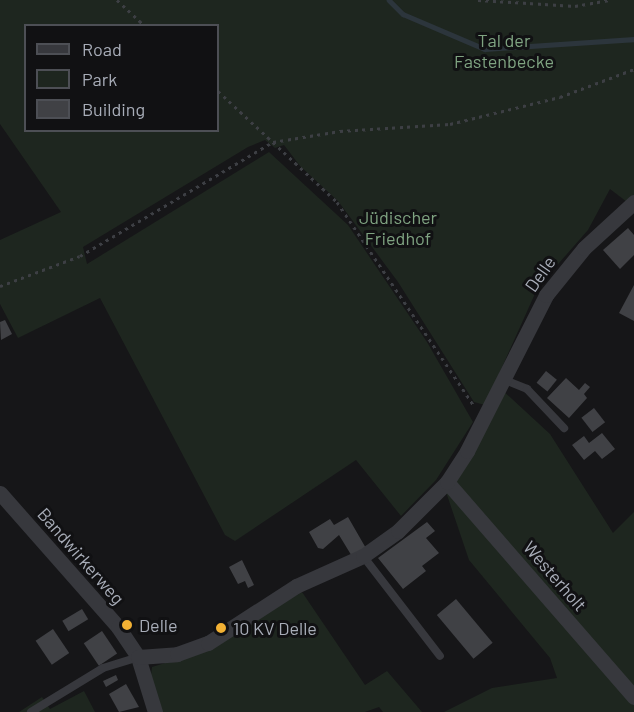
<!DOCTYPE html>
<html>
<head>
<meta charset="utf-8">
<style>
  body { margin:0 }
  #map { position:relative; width:634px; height:712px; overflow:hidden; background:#161618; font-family:Barlow,sans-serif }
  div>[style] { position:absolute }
  .green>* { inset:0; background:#1e261f }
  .stream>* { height:4.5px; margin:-2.25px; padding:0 2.25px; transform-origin:2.25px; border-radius:2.25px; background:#2c353c }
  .building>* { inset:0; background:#404145; transform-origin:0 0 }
  .path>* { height:3px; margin-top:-1.5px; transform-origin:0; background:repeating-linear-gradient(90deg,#3d3f44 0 3px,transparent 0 7.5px) }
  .lane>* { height:8px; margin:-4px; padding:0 4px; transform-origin:4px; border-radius:4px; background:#37383d }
  .street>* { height:15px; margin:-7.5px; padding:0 7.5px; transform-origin:7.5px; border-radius:7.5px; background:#37383d }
  .dots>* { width:16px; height:16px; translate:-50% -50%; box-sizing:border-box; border:3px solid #111113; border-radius:50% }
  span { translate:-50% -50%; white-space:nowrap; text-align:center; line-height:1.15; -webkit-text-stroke:6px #111113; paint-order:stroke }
  .park-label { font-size:18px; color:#7fa381 }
  .street-label { font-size:18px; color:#a8adb8 }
  .poi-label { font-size:18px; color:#a8adb8 }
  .left { translate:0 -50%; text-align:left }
  .legend { position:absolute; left:24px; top:24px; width:195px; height:108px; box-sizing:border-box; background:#111113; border:2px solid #4d4f55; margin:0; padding:8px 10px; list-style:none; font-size:18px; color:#a8adb8 }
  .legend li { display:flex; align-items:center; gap:12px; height:30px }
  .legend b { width:30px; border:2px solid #4d4f55 }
</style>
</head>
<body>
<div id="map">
  <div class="green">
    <i style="clip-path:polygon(evenodd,0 0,634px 0,634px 196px,627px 202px,610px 189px,588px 230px,538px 287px,485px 405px,474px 402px,398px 282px,338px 201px,300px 166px,284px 145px,275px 148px,265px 140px,248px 147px,83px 247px,87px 264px,269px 152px,348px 225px,427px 342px,473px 422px,436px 480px,401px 516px,356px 460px,235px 541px,225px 535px,100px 298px,18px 338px,0 304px,0 240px,61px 212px,0 124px,0 0,26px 26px,218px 26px,218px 130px,26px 130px,26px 26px)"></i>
    <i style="clip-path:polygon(500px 388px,550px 434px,613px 533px,634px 512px,634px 712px,444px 712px,492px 688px,557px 678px,550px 658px,469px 560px,446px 492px)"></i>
    <i style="clip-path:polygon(302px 592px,365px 685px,387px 671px,422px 712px,383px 712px,379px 707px,365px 712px,162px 712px,151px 675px,152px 667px,201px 652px)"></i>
    <i style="clip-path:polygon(84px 691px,95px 712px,19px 712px,42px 697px,50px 709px)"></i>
  </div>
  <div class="stream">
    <i style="left:389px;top:0;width:20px;rotate:45deg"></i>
    <i style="left:403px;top:14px;width:89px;rotate:23.1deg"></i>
    <i style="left:485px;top:49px;width:149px;rotate:-3.8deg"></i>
  </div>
  <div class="building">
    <i style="clip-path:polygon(628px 228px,634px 235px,634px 255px,620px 269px,603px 250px)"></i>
    <i style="clip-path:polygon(634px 285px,634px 321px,619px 313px)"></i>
    <i style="clip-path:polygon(5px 320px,12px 334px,1px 340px,0 322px)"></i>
    <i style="left:546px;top:371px;width:14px;height:15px;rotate:39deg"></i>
    <i style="clip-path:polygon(566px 378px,579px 390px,585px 383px,590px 387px,584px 394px,587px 398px,569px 418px,547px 398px)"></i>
    <i style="left:594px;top:408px;width:18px;height:16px;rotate:52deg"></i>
    <i style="clip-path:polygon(602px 433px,615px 449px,602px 459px,595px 451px,584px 460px,572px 445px,584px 436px,589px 443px)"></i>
    <i style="clip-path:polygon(348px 517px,367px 550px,353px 558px,339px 535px,323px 549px,318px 548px,309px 532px,330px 519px,334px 525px)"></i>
    <i style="clip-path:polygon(427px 522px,435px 531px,426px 538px,439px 553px,422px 566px,426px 571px,403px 589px,378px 558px)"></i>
    <i style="clip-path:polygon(242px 560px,254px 585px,248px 588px,245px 581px,238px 584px,229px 567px)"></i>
    <i style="left:456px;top:599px;width:57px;height:25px;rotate:50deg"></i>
    <i style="left:82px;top:609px;width:12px;height:23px;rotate:59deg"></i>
    <i style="left:53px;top:629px;width:29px;height:21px;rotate:56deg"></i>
    <i style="left:102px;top:631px;width:27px;height:22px;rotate:56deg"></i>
    <i style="clip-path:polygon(116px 675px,118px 680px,106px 687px,103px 681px)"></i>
    <i style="clip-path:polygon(126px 684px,139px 707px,119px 712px,109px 694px)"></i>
  </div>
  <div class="path">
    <i style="left:117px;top:0;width:38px;rotate:43deg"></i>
    <i style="left:478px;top:0;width:97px;rotate:3.5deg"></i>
    <i style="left:575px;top:6px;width:35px;rotate:-10deg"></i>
    <i style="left:218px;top:91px;width:163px;rotate:43deg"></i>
    <i style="left:337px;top:202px;width:247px;rotate:56.1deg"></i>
    <i style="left:0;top:286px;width:85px;rotate:-20.6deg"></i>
    <i style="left:80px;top:256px;width:224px;rotate:-30.6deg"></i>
    <i style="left:273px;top:142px;width:68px;rotate:-9.3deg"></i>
    <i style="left:340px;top:131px;width:110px;rotate:-3.6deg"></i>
    <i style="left:450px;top:124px;width:113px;rotate:-13.8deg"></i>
    <i style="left:560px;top:97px;width:79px;rotate:-20.7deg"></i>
  </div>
  <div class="lane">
    <i style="left:505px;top:380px;width:24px;rotate:22deg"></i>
    <i style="left:527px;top:389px;width:54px;rotate:46.5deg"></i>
    <i style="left:363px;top:556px;width:126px;rotate:52.4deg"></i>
    <i style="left:31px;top:712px;width:84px;rotate:-31.4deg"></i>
    <i style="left:103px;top:668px;width:37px;rotate:-17deg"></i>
  </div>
  <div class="street">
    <i style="left:447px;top:482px;width:285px;rotate:49deg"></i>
    <i style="left:0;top:493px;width:179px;rotate:48.6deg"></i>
    <i style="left:118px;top:627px;width:36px;rotate:56deg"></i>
    <i style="left:138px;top:657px;width:58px;rotate:72.8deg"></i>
    <i style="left:138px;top:657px;width:39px;rotate:-4deg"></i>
    <i style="left:177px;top:654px;width:33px;rotate:-20deg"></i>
    <i style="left:208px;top:643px;width:105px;rotate:-32.9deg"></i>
    <i style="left:296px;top:586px;width:73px;rotate:-24.1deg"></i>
    <i style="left:363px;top:556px;width:43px;rotate:-35.5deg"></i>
    <i style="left:398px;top:531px;width:69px;rotate:-45deg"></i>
    <i style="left:447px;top:482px;width:37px;rotate:-57deg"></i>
    <i style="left:467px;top:451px;width:175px;rotate:-63.1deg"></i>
    <i style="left:546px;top:295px;width:60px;rotate:-51deg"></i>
    <i style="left:584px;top:248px;width:68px;rotate:-42.6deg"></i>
  </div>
  <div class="dots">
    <i style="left:127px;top:625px;background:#f2b134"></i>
    <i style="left:221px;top:628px;background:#f2b134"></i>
  </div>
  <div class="park-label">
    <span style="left:504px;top:51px">Tal der<br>Fastenbecke</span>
    <span style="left:398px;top:228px">Jüdischer<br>Friedhof</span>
  </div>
  <div class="street-label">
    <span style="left:540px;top:274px;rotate:-55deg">Delle</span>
    <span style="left:81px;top:556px;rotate:49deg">Bandwirkerweg</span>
    <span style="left:555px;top:576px;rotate:49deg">Westerholt</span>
  </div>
  <div class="poi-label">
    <span class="left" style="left:139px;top:625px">Delle</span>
    <span class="left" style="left:233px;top:628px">10 KV Delle</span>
  </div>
  <ul class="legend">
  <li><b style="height:8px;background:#37383d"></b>Road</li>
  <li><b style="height:16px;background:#1e261f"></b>Park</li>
  <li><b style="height:16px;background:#404145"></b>Building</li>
  </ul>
</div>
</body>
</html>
